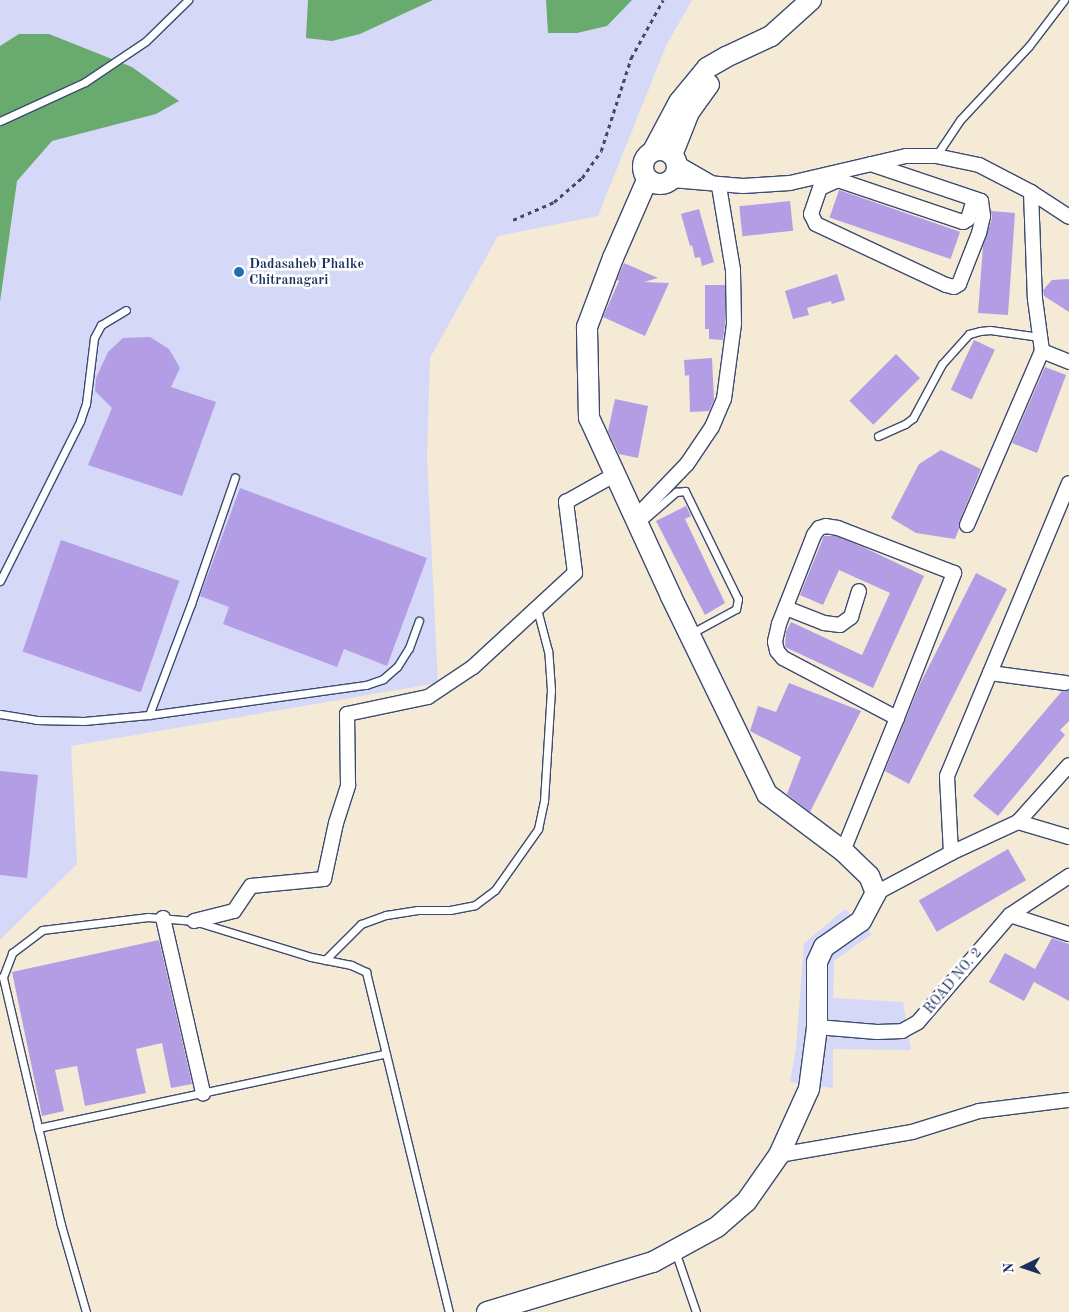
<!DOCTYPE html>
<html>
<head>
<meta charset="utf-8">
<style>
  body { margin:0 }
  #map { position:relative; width:1069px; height:1312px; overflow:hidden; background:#f4ead5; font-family:"Old Standard TT",serif }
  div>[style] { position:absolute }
  .built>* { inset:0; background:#d6d8f8 }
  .forest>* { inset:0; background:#69ab6e }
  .building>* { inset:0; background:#b39de5; transform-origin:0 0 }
  .path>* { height:2.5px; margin-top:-1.25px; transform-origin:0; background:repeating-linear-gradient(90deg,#3c4b70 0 4px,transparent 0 8px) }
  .roads { filter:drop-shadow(1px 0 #3c4b70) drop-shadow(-1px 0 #3c4b70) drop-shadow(0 1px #3c4b70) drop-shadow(0 -1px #3c4b70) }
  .lane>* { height:7px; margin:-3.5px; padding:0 3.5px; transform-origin:3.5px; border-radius:3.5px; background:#fff }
  .street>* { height:14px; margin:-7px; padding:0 7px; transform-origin:7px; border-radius:7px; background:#fff }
  .secondary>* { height:20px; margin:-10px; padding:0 10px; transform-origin:10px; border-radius:10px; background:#fff }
  .secondary>.ring { margin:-10px; padding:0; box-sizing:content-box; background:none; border:20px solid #fff; border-radius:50% }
  .dots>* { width:14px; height:14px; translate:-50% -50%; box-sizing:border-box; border:2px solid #fff; border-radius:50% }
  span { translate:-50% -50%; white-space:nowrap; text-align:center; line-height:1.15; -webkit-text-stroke:5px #fff; paint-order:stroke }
  .poi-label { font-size:14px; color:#1b2f5e; font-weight:700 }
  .left { translate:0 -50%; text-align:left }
  .street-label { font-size:14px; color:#1b2f5e }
  .north { position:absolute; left:999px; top:1242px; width:50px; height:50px; -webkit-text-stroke:4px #fff; paint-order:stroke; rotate:266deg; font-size:14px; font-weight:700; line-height:20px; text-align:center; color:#1b2f5e }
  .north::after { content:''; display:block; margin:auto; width:18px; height:22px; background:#1b2f5e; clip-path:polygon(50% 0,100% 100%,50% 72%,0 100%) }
</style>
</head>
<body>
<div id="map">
  <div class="built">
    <i style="clip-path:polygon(0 0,692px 0,666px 46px,598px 216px,498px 236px,430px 358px,427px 459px,438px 683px,71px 746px,77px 864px,0 940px)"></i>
    <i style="clip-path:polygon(845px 909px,872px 934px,834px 961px,833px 998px,903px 1002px,911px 1050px,833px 1049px,833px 1088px,790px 1082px,796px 1048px,804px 943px)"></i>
  </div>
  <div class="forest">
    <i style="clip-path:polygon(308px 0,433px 0,360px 34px,332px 41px,306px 38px)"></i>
    <i style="clip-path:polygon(546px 0,632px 0,607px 26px,577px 33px,548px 33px)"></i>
    <i style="clip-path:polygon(19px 34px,49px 34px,132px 67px,179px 101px,156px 114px,52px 141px,17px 181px,0 302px,0 46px)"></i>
  </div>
  <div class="building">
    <i style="left:839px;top:190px;width:128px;height:29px;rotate:19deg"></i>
    <i style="left:790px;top:201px;width:30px;height:51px;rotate:84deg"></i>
    <i style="clip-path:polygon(699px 209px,714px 262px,702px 266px,700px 257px,695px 258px,692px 245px,690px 246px,681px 214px)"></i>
    <i style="clip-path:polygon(991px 211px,1015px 213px,1008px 315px,978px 313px,983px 246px,992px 218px)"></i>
    <i style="clip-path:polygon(624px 263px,658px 278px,644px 282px,669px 283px,645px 336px,603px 317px,619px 281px,617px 280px)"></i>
    <i style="clip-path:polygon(837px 274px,845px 300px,832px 304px,831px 301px,807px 308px,809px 315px,793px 319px,785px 291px)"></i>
    <i style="clip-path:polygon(1069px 279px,1069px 312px,1044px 296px,1043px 290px,1052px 280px)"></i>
    <i style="clip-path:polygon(705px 285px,725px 285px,725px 324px,723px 340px,709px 339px,709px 329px,705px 329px)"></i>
    <i style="clip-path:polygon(150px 337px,169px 349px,180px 368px,171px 387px,216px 402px,182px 496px,88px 465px,112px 408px,95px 391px,96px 378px,108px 352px,123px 338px)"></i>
    <i style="left:974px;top:340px;width:23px;height:55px;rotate:25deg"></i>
    <i style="left:896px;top:354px;width:34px;height:66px;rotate:45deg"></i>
    <i style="clip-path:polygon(712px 358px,714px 400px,709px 411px,690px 412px,689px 375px,685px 376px,684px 360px)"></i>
    <i style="clip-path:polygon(1045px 367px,1066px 375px,1037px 453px,1012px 443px)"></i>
    <i style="clip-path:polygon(615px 399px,648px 406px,638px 458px,619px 454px,608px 431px)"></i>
    <i style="clip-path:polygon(941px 450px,981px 469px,959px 522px,959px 529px,955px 539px,916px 533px,891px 518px,919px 464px)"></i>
    <i style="clip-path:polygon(240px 488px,427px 558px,387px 666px,344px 649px,337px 667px,223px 624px,229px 607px,200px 596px)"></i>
    <i style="clip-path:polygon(686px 506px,691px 516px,685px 519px,725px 603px,705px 615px,656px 521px)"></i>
    <i style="clip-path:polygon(824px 536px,836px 536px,863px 547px,924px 576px,873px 688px,785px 647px,786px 632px,791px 622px,862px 655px,890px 593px,839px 570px,823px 605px,800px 595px)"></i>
    <i style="left:61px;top:540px;width:125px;height:118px;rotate:19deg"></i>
    <i style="clip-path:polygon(976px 573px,1007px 589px,909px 784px,885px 771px,920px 684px)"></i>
    <i style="clip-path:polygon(789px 683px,861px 711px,810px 812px,787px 794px,801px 757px,750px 731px,758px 706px,776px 712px)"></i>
    <i style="clip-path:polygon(1062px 691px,1069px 691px,1069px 721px,1060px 730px,1065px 735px,998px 816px,973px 796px)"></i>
    <i style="clip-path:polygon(0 771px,38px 775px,27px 878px,0 875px)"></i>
    <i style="left:1008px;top:849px;width:36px;height:103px;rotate:60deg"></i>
    <i style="clip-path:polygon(1052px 938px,1069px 944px,1069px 1001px,1034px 982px,1024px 1001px,989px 982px,1005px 953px,1035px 969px)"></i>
    <i style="clip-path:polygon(159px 940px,192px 1084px,171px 1088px,162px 1043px,136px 1049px,146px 1093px,85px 1106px,77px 1066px,55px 1070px,64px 1111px,42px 1116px,12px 972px)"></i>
  </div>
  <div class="path">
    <i style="left:513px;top:220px;width:45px;rotate:-23.7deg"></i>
    <i style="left:554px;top:202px;width:37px;rotate:-41deg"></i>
    <i style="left:582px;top:178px;width:33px;rotate:-55deg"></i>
    <i style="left:601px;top:151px;width:98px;rotate:-72.1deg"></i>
    <i style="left:631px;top:58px;width:66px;rotate:-61.1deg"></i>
  </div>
  <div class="roads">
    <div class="lane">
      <i style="left:0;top:121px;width:94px;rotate:-24.6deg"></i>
      <i style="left:85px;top:82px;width:73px;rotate:-33.9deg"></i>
      <i style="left:146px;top:41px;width:59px;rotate:-44.3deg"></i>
      <i style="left:936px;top:156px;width:43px;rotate:-56.3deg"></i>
      <i style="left:960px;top:120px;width:101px;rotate:-47deg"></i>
      <i style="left:1029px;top:46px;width:58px;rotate:-52.7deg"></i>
      <i style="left:878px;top:436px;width:30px;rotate:-24deg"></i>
      <i style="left:905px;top:424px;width:10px;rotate:-37deg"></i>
      <i style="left:913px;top:418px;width:61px;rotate:-61.8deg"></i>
      <i style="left:942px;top:364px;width:40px;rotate:-48deg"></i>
      <i style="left:969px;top:334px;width:11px;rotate:-15deg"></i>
      <i style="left:980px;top:331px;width:10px;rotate:-6deg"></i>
      <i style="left:990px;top:330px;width:50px;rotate:8deg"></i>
      <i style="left:640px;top:523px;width:48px;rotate:-40.7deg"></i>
      <i style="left:676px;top:492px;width:9px;rotate:-6deg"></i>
      <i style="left:685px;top:491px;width:120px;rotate:63.9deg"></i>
      <i style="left:738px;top:599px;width:10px;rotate:101deg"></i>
      <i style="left:736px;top:609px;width:52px;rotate:151.5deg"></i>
      <i style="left:0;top:581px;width:179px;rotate:-63.4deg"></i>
      <i style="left:80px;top:421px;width:18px;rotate:-71deg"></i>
      <i style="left:86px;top:404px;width:66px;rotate:-83.1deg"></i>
      <i style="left:94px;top:338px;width:15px;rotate:-62deg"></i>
      <i style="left:101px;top:325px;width:29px;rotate:-31deg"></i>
      <i style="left:0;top:714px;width:36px;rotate:9deg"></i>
      <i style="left:36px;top:720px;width:48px;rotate:1.2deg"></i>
      <i style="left:84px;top:721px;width:65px;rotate:-5.3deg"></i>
      <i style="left:149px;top:715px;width:219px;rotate:-7.9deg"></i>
      <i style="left:366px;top:685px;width:18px;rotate:-19deg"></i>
      <i style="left:383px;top:679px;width:18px;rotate:-41deg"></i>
      <i style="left:397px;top:667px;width:22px;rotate:-58deg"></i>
      <i style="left:409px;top:648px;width:29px;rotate:-70deg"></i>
      <i style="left:149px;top:715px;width:119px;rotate:-69.3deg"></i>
      <i style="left:191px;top:604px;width:134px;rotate:-70.9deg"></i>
      <i style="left:325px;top:960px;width:51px;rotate:-45deg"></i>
      <i style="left:361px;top:924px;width:27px;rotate:-20deg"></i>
      <i style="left:386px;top:915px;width:32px;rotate:-9deg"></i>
      <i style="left:418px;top:910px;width:32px"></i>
      <i style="left:450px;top:910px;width:25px;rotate:-11deg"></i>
      <i style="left:475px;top:905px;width:25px;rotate:-37deg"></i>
      <i style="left:495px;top:890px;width:75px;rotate:-54.8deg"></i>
      <i style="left:538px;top:829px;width:29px;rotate:-78deg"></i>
      <i style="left:544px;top:801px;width:111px;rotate:-86.4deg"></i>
      <i style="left:551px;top:690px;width:39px;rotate:-94deg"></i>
      <i style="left:548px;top:651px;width:43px;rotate:-104.7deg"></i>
      <i style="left:38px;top:1128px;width:354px;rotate:-12.1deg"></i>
      <i style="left:675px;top:1251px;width:65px;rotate:71deg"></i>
      <i style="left:86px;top:1312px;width:91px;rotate:-106deg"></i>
      <i style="left:61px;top:1225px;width:255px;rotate:-103.2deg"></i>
      <i style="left:3px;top:977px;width:26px;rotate:-69deg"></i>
      <i style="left:12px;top:953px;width:38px;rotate:-37deg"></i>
      <i style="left:42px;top:930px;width:107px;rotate:-7deg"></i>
      <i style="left:148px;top:917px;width:46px;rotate:5deg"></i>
      <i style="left:194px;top:921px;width:122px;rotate:17.1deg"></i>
      <i style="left:311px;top:957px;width:41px;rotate:11.3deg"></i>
      <i style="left:351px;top:965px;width:17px;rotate:25deg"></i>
      <i style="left:366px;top:972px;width:350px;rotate:76.3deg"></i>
    </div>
    <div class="street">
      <i style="left:677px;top:163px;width:39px;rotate:30deg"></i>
      <i style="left:871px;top:164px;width:116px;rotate:18.6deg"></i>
      <i style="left:981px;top:201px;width:15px;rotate:82deg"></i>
      <i style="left:983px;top:216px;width:17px;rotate:103deg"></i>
      <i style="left:979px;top:233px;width:55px;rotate:111.4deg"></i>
      <i style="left:959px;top:284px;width:6px;rotate:149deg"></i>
      <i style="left:954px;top:287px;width:8px;rotate:-166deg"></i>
      <i style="left:946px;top:285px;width:144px;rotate:-154.9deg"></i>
      <i style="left:816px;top:224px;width:11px;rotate:-117deg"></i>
      <i style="left:811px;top:214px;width:28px;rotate:-71deg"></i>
      <i style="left:820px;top:188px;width:20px;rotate:-24deg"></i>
      <i style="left:838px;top:180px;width:132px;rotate:18.6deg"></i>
      <i style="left:963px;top:222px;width:6px;rotate:-31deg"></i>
      <i style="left:968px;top:219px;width:21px;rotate:-73deg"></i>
      <i style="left:672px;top:180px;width:71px;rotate:4.8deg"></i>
      <i style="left:743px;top:186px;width:47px;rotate:-3.7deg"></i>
      <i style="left:790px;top:183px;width:119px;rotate:-13.1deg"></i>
      <i style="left:906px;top:156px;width:30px"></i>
      <i style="left:936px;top:156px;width:44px;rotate:11.8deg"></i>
      <i style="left:979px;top:165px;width:59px;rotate:27.4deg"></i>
      <i style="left:1031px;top:192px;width:45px;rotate:33.3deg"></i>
      <i style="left:1031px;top:192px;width:107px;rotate:87.9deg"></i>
      <i style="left:1035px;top:299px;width:52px;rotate:82.3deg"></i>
      <i style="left:635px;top:518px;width:75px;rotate:-46.1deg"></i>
      <i style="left:687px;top:464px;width:45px;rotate:-56deg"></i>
      <i style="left:712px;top:427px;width:30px;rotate:-67deg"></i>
      <i style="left:724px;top:399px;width:76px;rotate:-82.4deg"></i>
      <i style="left:734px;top:324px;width:54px;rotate:-91.1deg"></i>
      <i style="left:733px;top:270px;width:85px;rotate:-99.5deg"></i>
      <i style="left:967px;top:525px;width:189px;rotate:-66.7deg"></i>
      <i style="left:1042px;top:351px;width:29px;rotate:22deg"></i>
      <i style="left:786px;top:608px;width:41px;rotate:21.5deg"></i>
      <i style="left:824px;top:623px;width:16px;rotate:7deg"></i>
      <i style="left:840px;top:625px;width:14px;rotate:-36deg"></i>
      <i style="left:851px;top:617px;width:27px;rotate:-73deg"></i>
      <i style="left:990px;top:673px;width:76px;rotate:7.6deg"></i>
      <i style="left:1018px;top:822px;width:76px;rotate:-48.2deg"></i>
      <i style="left:843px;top:851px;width:144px;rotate:-67.9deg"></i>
      <i style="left:897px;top:718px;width:156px;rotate:-68.5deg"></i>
      <i style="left:954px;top:573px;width:124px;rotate:-158.8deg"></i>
      <i style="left:838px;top:528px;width:12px;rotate:-171deg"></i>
      <i style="left:826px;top:526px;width:7px;rotate:164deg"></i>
      <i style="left:819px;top:528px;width:9px;rotate:126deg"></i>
      <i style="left:814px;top:535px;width:96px;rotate:111.5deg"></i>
      <i style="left:779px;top:624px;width:18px;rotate:103deg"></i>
      <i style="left:775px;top:642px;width:9px;rotate:77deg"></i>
      <i style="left:777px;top:651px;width:9px;rotate:49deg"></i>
      <i style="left:783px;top:658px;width:129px;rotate:27.8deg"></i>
      <i style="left:951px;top:853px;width:77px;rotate:-93deg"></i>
      <i style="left:947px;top:776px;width:317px;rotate:-67.4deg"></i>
      <i style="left:876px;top:893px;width:85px;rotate:-28.1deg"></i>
      <i style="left:951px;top:853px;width:74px;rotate:-24.8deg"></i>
      <i style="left:1018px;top:822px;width:53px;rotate:16.4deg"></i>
      <i style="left:1010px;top:915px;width:62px;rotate:17.9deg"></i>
      <i style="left:163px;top:918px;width:180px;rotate:77.1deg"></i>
      <i style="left:194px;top:921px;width:41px;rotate:-14deg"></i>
      <i style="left:234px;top:911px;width:30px;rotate:-56deg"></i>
      <i style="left:251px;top:886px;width:73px;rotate:-5.5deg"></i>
      <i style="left:324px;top:879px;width:57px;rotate:-77.9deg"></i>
      <i style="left:336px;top:823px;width:40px;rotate:-72deg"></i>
      <i style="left:348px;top:785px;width:71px;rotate:-90.8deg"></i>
      <i style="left:347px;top:714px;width:83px;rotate:-11.9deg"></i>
      <i style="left:428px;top:697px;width:54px;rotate:-33.7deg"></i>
      <i style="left:473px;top:667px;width:139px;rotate:-42.7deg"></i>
      <i style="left:575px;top:573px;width:72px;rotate:-97.2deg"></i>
      <i style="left:566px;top:502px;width:57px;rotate:-29.2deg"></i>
      <i style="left:817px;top:1027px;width:60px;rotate:4.8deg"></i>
      <i style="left:877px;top:1032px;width:25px;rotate:-2deg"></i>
      <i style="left:902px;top:1031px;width:18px;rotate:-29deg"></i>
      <i style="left:918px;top:1022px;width:141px;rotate:-49.3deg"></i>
      <i style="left:1010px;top:915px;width:71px;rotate:-33.5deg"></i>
      <i style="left:779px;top:1155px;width:135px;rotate:-9.8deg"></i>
      <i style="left:912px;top:1132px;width:70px;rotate:-17.4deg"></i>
      <i style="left:979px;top:1111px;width:91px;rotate:-7deg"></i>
    </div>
    <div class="secondary">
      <i class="ring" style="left:643px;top:150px;width:14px;height:14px"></i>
      <i style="left:653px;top:151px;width:55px;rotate:-62deg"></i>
      <i style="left:679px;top:102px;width:44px;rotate:-50.5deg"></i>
      <i style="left:707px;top:68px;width:22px;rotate:-30deg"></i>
      <i style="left:726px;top:57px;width:50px;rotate:-25deg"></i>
      <i style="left:771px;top:36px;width:54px;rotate:-42deg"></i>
      <i style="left:672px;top:155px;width:46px;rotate:-68.4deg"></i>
      <i style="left:689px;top:112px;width:34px;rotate:-54deg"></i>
      <i style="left:487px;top:1312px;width:173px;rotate:-16.8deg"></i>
      <i style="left:653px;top:1262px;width:73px;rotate:-28.7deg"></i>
      <i style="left:717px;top:1227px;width:38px;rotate:-41deg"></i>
      <i style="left:746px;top:1202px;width:57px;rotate:-54.9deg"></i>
      <i style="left:779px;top:1155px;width:72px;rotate:-65.6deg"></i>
      <i style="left:809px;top:1089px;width:63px;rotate:-82.6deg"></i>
      <i style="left:817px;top:1027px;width:65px;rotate:-90deg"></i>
      <i style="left:817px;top:962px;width:17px;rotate:-65deg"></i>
      <i style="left:824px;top:947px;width:45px;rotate:-35.1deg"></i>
      <i style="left:861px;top:921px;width:32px;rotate:-62deg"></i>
      <i style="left:876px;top:893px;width:18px;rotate:-112deg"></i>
      <i style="left:869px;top:876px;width:36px;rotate:-136deg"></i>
      <i style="left:843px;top:851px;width:95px;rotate:-143.1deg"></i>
      <i style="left:767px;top:794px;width:220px;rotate:-115.9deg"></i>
      <i style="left:671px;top:596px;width:196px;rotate:-114.7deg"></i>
      <i style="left:589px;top:418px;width:91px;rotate:-91.3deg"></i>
      <i style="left:587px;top:327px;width:74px;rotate:-69.4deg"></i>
      <i style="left:613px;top:258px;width:85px;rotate:-66.4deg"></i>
    </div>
  </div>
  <div class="dots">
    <i style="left:239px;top:272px;background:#1f6fb2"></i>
  </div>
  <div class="poi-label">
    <span class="left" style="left:249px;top:272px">Dadasaheb Phalke<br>Chitranagari</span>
  </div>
  <div class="street-label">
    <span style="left:953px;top:981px;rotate:-50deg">ROAD NO. 2</span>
  </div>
  <div class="north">N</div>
</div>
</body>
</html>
